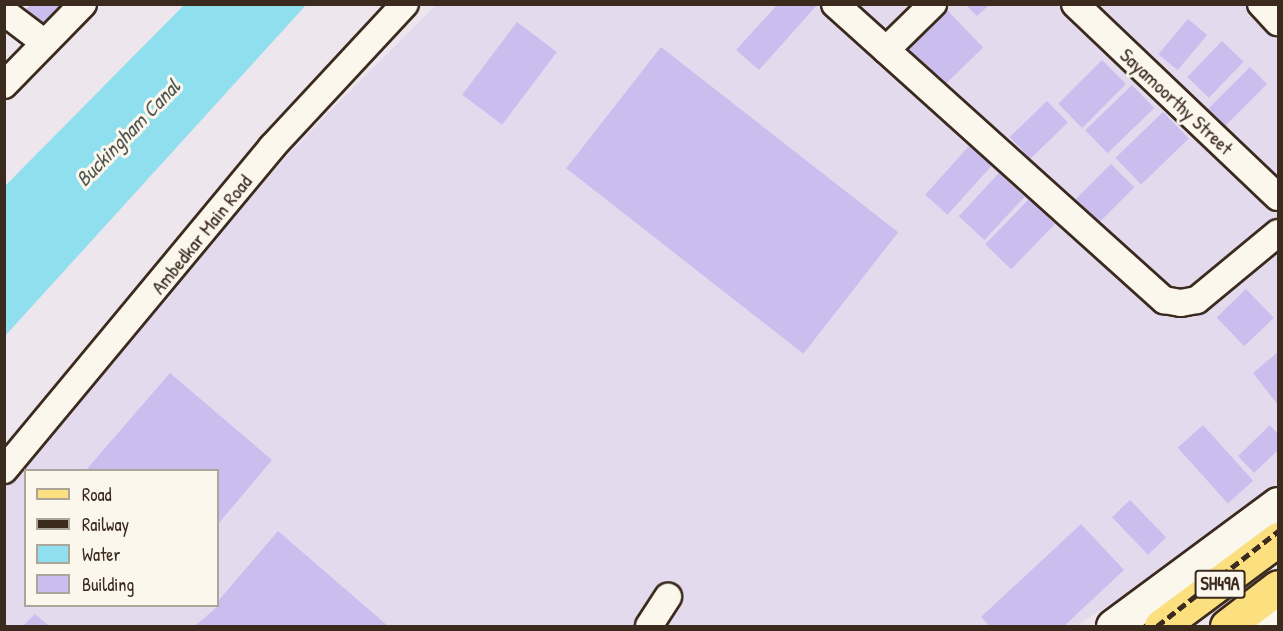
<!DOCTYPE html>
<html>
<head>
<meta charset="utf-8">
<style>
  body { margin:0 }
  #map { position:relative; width:1283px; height:631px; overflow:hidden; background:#ede6ed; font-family:"Patrick Hand",sans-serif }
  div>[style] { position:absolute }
  .built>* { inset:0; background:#e3daee }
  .water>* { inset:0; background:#90dfef }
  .building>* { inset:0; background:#ccbdef; transform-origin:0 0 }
  .roads { filter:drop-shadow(2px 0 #3b2a1e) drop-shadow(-2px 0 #3b2a1e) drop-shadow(0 2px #3b2a1e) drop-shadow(0 -2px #3b2a1e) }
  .street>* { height:26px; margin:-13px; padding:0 13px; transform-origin:13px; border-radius:13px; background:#fbf7ec }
  .secondary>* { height:33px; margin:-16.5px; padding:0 16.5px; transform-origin:16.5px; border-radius:16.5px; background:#fbf7ec }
  .primary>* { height:33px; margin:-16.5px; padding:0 16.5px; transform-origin:16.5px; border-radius:16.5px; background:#fce080 }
  .rail>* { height:4.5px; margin-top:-2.25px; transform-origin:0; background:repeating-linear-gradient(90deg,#3b2a1e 0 9px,transparent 0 13.5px) }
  span { translate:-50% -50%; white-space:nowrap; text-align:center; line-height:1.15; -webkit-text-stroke:6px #fbf7ec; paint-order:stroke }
  .shield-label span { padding:2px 4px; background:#fbf7ec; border:2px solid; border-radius:4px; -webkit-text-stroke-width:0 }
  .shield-label { font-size:18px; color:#3b2a1e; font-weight:700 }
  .street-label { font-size:20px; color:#3b2a1e }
  .water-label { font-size:21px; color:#505752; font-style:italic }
  .frame { position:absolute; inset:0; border:6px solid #3b2a1e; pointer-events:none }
  .legend { position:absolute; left:24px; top:469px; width:195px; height:138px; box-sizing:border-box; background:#fbf7ec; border:2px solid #aea59a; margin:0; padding:8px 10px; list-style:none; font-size:18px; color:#3b2a1e }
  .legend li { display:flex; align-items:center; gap:12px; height:30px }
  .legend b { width:30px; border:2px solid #aea59a }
</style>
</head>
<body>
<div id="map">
  <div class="built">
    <i style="clip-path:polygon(evenodd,436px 5px,1278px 5px,1278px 487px,1151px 578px,1076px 626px,5px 626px,4px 455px,332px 109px,436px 5px,26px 470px,218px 470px,218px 606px,26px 606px,26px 470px)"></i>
  </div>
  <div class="water">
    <i style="clip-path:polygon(184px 5px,306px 5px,5px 336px,5px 186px)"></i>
  </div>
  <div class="building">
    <i style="clip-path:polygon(31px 4px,58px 4px,65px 11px,45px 33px,23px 12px)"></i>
    <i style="clip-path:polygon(777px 5px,817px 5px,759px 70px,736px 50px)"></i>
    <i style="clip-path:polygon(966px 5px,989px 5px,977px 16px)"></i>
    <i style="left:945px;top:8px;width:55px;height:54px;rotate:46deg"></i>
    <i style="left:1188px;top:19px;width:25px;height:46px;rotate:40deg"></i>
    <i style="left:517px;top:22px;width:50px;height:91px;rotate:37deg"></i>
    <i style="left:1222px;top:41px;width:30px;height:50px;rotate:44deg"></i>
    <i style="left:661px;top:47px;width:301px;height:154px;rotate:38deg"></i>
    <i style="left:1102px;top:60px;width:34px;height:62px;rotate:45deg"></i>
    <i style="left:1250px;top:67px;width:24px;height:59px;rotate:45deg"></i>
    <i style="left:1132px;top:85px;width:32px;height:65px;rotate:46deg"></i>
    <i style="left:1047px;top:101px;width:30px;height:52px;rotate:46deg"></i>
    <i style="left:1163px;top:112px;width:37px;height:66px;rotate:46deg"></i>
    <i style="left:970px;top:145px;width:30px;height:67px;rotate:42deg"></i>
    <i style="left:1111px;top:164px;width:33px;height:53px;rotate:45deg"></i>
    <i style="left:999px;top:173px;width:35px;height:59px;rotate:43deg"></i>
    <i style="left:1029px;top:199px;width:36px;height:63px;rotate:44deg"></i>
    <i style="left:1246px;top:289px;width:40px;height:41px;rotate:46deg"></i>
    <i style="clip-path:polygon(1278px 352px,1278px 405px,1253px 373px)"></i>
    <i style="clip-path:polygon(170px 373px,272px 460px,218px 524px,218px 470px,86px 470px)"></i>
    <i style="left:1203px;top:425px;width:75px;height:34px;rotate:48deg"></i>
    <i style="clip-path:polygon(1270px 425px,1278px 434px,1278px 450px,1254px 473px,1238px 456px)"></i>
    <i style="left:1130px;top:500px;width:52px;height:25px;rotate:46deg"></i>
    <i style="clip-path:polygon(1081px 524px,1124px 570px,1064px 626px,990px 626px,981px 617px)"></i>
    <i style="clip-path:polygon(278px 531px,388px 626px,195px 626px,218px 606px,218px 601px)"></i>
    <i style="clip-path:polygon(35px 614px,49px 626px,23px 626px)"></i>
  </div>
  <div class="roads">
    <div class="street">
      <i style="left:835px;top:4px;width:443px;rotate:42deg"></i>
      <i style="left:1164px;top:300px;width:17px;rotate:10deg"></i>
      <i style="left:1181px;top:303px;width:16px;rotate:-11deg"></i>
      <i style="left:1197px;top:300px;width:105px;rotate:-39.6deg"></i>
      <i style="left:1075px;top:4px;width:280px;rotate:43.6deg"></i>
      <i style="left:1261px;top:4px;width:25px;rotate:47deg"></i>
      <i style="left:4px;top:12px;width:51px;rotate:37.1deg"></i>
      <i style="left:886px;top:50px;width:66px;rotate:-44.4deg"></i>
      <i style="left:4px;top:85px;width:113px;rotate:-45.7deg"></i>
      <i style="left:4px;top:470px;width:420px;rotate:-50.3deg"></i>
      <i style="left:272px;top:147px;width:195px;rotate:-47.1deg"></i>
      <i style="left:649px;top:626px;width:35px;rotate:-57deg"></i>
    </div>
    <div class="secondary">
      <i style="left:1113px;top:626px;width:205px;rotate:-36.5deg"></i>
      <i style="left:1269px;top:626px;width:11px;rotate:-38deg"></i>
    </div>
    <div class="primary">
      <i style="left:1161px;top:626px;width:146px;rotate:-36.6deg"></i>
      <i style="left:1227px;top:626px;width:64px;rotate:-37.4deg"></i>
    </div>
  </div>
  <div class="rail">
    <i style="left:1157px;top:626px;width:154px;rotate:-38.1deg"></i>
  </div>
  <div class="shield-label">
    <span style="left:1220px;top:584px">SH49A</span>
  </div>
  <div class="street-label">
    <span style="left:1177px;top:101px;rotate:43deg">Sayamoorthy Street</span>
    <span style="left:201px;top:234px;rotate:-51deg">Ambedkar Main Road</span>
  </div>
  <div class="water-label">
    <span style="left:128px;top:133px;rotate:-46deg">Buckingham Canal</span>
  </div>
  <div class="frame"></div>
  <ul class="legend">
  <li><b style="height:8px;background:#fce080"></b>Road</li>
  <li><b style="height:8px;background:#3b2a1e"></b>Railway</li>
  <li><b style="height:16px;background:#90dfef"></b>Water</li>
  <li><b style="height:16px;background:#ccbdef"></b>Building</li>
  </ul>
</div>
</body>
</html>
